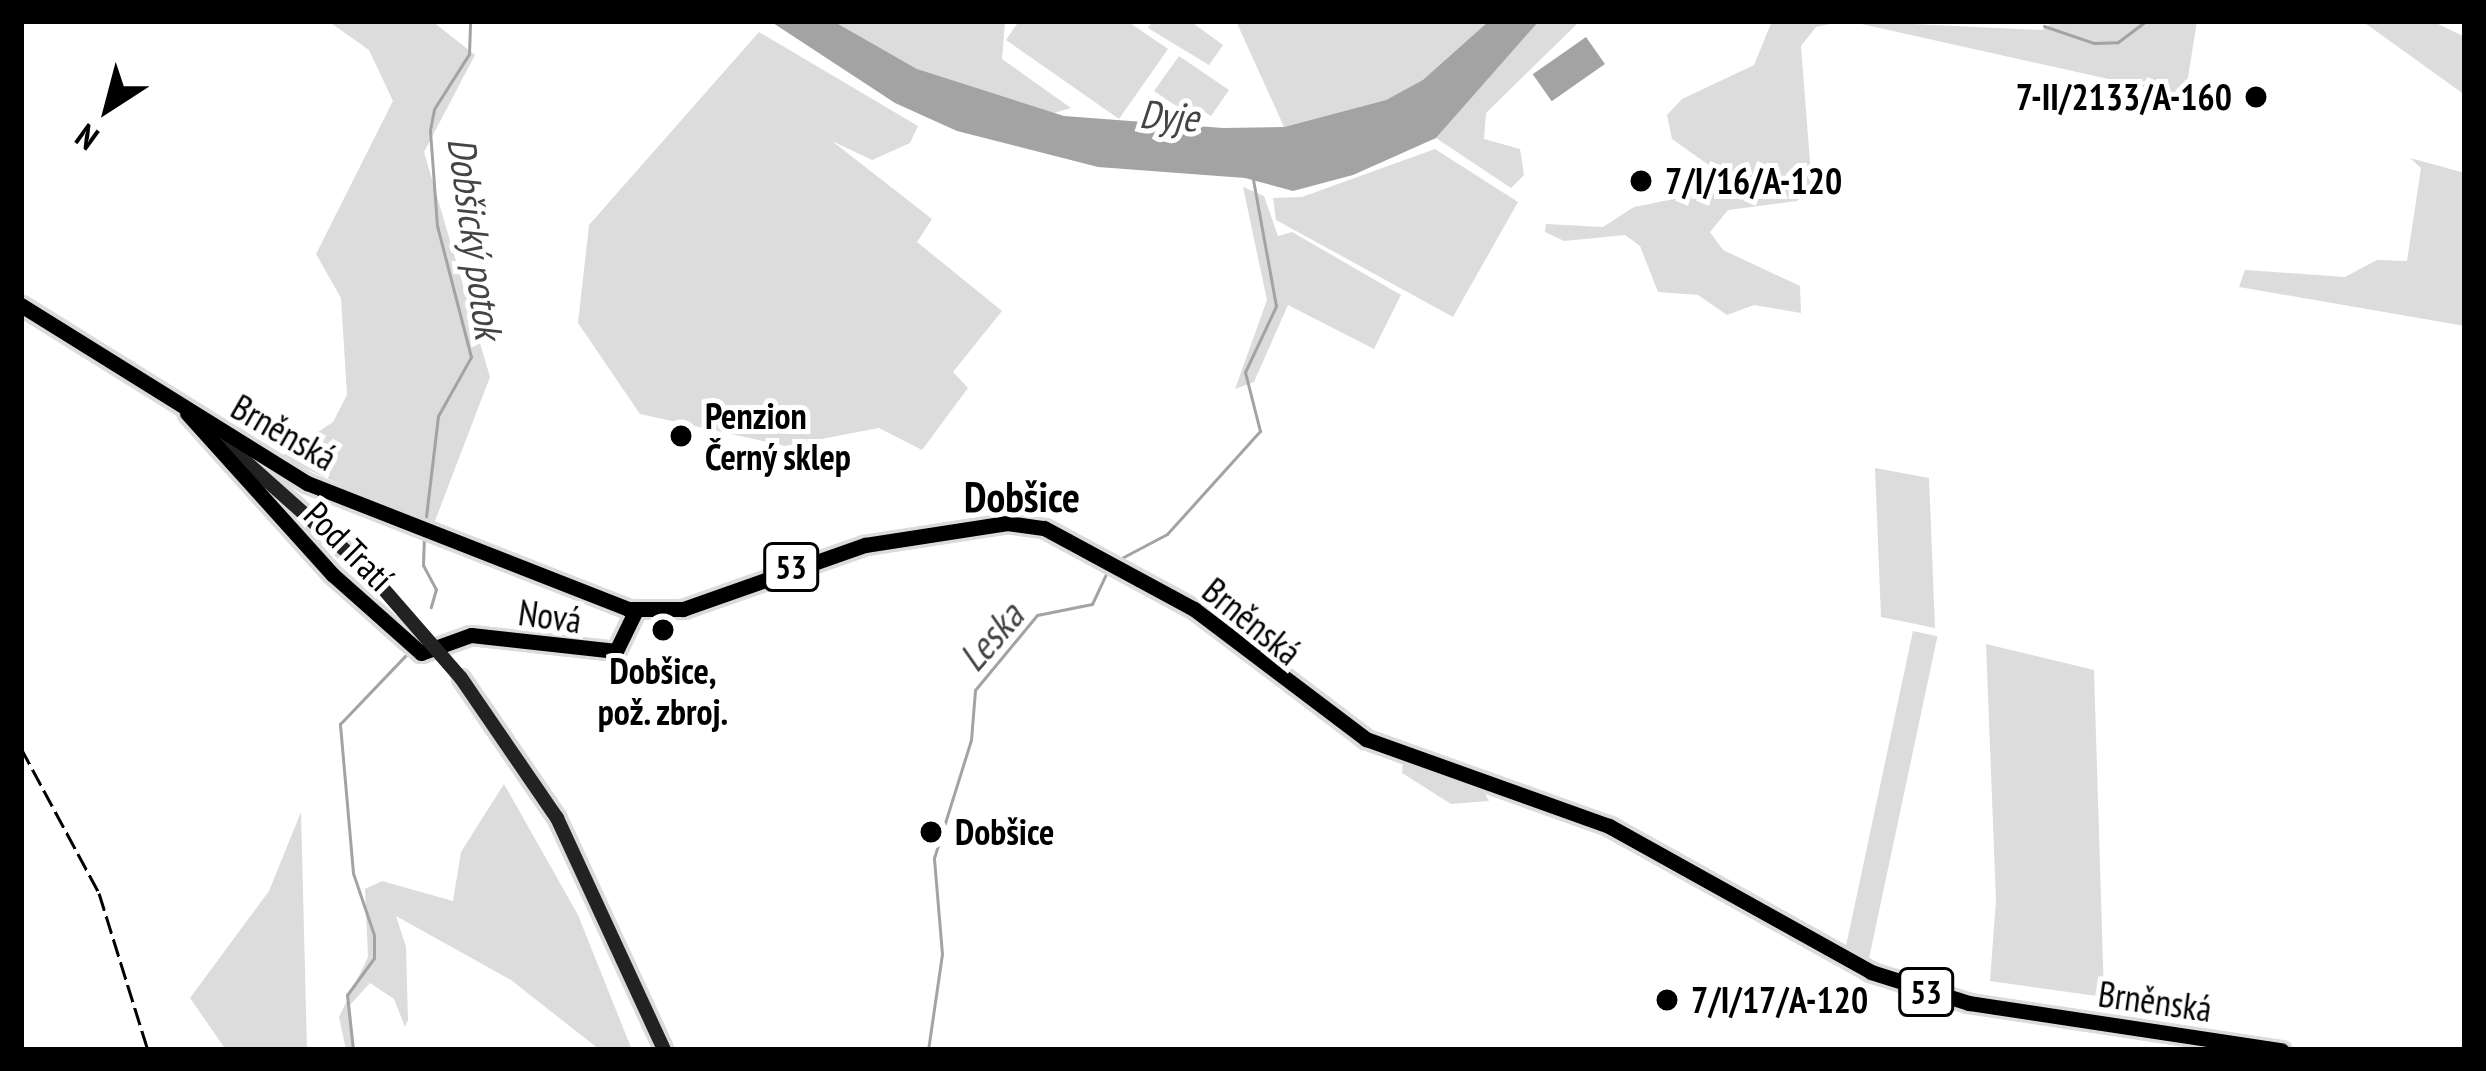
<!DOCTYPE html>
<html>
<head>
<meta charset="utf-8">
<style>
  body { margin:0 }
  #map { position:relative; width:2486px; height:1071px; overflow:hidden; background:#fff; font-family:"PT Sans Narrow",sans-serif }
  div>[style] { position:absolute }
  .green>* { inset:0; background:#dcdcdc; transform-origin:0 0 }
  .water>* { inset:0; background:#a3a3a3; transform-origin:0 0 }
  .stream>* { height:3px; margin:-1.5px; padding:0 1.5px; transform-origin:1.5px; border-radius:1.5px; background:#a3a3a3 }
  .roads { filter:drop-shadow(3px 0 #dbdbdb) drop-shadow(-3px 0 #dbdbdb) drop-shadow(0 3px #dbdbdb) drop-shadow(0 -3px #dbdbdb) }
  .secondary>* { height:14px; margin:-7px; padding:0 7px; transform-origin:7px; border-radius:7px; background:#222 }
  .primary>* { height:15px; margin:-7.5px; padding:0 7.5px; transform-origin:7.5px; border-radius:7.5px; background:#000 }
  .rail>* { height:3px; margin-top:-1.5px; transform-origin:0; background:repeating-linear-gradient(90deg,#000 0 18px,transparent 0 24px) }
  .secondary-bridge>* { height:14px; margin:-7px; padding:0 7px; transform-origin:7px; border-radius:7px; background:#222 }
  .dots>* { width:33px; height:33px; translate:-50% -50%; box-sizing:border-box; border:6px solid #fff; border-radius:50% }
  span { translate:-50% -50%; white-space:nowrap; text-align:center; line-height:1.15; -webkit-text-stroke:10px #fff; paint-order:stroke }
  .shield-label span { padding:3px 9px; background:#fff; border:3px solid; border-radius:9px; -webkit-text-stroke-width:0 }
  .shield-label { font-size:33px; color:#000; font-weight:700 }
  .poi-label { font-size:36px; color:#000; font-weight:700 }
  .right { translate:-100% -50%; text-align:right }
  .left { translate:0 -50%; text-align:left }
  .street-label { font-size:36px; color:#000 }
  .water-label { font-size:39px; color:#444; font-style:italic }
  .quarter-label { font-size:42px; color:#000; font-weight:700 }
  .frame { position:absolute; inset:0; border:24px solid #000; pointer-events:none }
  .north { position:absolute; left:48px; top:48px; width:120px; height:120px; -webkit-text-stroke:9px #fff; paint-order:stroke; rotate:216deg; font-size:33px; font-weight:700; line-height:48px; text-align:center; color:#000 }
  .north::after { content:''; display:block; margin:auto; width:42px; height:54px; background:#000; clip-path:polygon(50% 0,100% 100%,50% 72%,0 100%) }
</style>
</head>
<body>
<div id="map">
  <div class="green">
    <i style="clip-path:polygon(328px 21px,432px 21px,475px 55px,424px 152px,490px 377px,433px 526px,280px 457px,333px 422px,347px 395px,341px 298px,316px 254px,393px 101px,369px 50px)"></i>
    <i style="clip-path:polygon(833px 21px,1005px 21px,1002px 59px,1071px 108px,1054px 113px,989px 97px,917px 69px)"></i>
    <i style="clip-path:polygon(1019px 21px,1127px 21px,1168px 49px,1119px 119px,1006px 40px)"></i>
    <i style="clip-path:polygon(1153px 21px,1190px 21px,1223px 45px,1209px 65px,1148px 28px)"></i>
    <i style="clip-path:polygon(1236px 21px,1489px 21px,1423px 81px,1386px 100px,1284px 127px)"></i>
    <i style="clip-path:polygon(1539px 21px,1580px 21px,1486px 113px,1484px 139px,1520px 149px,1524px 175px,1511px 188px,1436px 138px)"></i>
    <i style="clip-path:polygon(1772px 21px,1843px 21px,1816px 27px,1801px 46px,1812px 188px,1797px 201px,1728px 210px,1710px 232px,1723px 250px,1800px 286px,1801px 313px,1754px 305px,1727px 315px,1698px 295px,1658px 292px,1640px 246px,1625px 235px,1564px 241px,1545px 232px,1546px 224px,1603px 227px,1634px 207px,1714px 191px,1727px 178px,1672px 139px,1667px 115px,1682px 99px,1754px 65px)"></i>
    <i style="clip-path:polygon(1848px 21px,2042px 30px,2055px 21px,2197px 21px,2185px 96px)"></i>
    <i style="clip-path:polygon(2362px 21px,2432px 21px,2465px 37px,2465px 95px)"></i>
    <i style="clip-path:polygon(759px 32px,918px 126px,910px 143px,872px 160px,832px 141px,932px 219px,917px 242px,1002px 311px,953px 372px,968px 388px,922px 450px,879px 428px,785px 446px,640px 414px,578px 323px,589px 225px)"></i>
    <i style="clip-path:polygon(1179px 56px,1229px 90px,1211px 116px,1197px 107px,1191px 116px,1154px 91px)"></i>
    <i style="clip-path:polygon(1435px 149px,1518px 202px,1453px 317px,1276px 220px,1273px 198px,1302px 197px)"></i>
    <i style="clip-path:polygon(2410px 158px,2465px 173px,2465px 326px,2239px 287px,2245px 270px,2345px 277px,2377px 260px,2407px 261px,2421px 168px)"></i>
    <i style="clip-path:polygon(1243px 187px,1264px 196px,1278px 236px,1292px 232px,1401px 295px,1374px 349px,1288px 305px,1254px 382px,1235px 389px,1267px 300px)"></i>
    <i style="clip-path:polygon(1875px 468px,1929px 478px,1935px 628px,1881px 617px)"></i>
    <i style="left:1913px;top:631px;width:25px;height:344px;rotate:12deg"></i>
    <i style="clip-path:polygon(1986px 644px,2094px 670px,2104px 997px,1990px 981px,1996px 900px)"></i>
    <i style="clip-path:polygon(1403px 764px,1483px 790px,1489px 801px,1451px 804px,1402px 773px)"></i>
    <i style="clip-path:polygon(504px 784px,578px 915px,632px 1050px,600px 1050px,511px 980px,396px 916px,406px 947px,408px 1020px,405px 1027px,394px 999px,370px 983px,350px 1005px,355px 1050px,346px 1050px,339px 1017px,368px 957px,365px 889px,382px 881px,453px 901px,461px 852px)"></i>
    <i style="clip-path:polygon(301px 812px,307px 1050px,226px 1050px,190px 998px,269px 891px)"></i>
  </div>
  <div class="water">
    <i style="clip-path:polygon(770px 21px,833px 21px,917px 69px,1064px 116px,1223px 128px,1284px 127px,1386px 100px,1423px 80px,1489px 21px,1539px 21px,1436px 138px,1353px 175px,1293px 191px,1245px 178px,1098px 167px,957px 131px,895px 103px)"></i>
    <i style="left:1586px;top:37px;width:33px;height:65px;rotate:55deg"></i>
  </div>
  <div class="stream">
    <i style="left:2044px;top:26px;width:53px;rotate:18.8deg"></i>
    <i style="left:2094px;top:43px;width:24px;rotate:-2deg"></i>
    <i style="left:2118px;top:42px;width:35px;rotate:-37deg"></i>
    <i style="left:425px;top:525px;width:110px;rotate:-83.2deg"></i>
    <i style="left:438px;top:416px;width:68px;rotate:-60.8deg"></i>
    <i style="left:471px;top:357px;width:135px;rotate:-104.5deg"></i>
    <i style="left:437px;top:226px;width:96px;rotate:-94.2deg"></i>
    <i style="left:430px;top:130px;width:21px;rotate:-79deg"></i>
    <i style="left:434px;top:109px;width:65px;rotate:-57.5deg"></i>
    <i style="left:469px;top:54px;width:33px;rotate:-88deg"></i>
    <i style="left:424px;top:535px;width:30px;rotate:92deg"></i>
    <i style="left:423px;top:565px;width:27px;rotate:62deg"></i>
    <i style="left:436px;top:589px;width:19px;rotate:106deg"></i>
    <i style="left:1114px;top:562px;width:60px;rotate:-27.8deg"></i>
    <i style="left:1167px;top:534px;width:139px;rotate:-47.9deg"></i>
    <i style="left:1260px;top:431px;width:61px;rotate:-104.3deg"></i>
    <i style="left:1245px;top:372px;width:73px;rotate:-64.8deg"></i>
    <i style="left:1276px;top:306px;width:128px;rotate:-100.3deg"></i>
    <i style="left:353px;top:1050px;width:55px;rotate:-96.2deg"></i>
    <i style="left:347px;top:995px;width:46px;rotate:-53.9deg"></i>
    <i style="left:374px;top:958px;width:23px;rotate:-90deg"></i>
    <i style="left:374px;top:935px;width:65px;rotate:-108.7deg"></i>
    <i style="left:353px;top:873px;width:150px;rotate:-95deg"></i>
    <i style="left:340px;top:724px;width:97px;rotate:-46.3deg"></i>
    <i style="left:928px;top:1050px;width:97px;rotate:-81.7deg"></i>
    <i style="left:942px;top:954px;width:96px;rotate:-94.8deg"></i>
    <i style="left:934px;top:858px;width:124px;rotate:-72.6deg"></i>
    <i style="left:971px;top:740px;width:50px;rotate:-85.4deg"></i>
    <i style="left:975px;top:690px;width:97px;rotate:-50.4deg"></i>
    <i style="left:1037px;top:615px;width:56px;rotate:-11.3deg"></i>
    <i style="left:1092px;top:604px;width:38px;rotate:-65deg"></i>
  </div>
  <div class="roads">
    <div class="secondary">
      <i style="left:209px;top:429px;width:212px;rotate:41.7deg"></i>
      <i style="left:461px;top:678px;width:170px;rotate:55.6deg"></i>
      <i style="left:557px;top:818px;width:255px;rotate:65.2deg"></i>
    </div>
    <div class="primary">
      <i style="left:21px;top:305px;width:337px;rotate:31.9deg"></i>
      <i style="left:307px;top:483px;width:345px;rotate:21.4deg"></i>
      <i style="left:628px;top:609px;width:55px"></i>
      <i style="left:683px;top:609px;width:193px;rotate:-19.4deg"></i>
      <i style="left:865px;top:545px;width:144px;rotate:-8.8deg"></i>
      <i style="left:1007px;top:523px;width:37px;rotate:8deg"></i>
      <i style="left:1044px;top:528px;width:170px;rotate:28.4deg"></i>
      <i style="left:1194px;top:609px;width:216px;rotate:37.1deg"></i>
      <i style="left:1366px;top:739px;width:258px;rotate:19.7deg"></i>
      <i style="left:1609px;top:826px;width:300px;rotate:29.1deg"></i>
      <i style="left:1871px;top:972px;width:103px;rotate:17.6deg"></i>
      <i style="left:1969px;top:1003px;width:316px;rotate:8.6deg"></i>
      <i style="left:187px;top:413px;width:217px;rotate:48deg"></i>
      <i style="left:332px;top:574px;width:119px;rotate:41.6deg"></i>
      <i style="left:421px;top:653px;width:53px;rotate:-19.8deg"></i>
      <i style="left:471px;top:635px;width:146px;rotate:6.3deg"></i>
      <i style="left:616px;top:651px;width:46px;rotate:-64deg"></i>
    </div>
  </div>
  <div class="rail">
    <i style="left:21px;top:748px;width:165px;rotate:61.7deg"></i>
    <i style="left:99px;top:893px;width:164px;rotate:72.7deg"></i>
  </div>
  <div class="secondary-bridge">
    <i style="left:367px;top:570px;width:143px;rotate:49deg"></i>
  </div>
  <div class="dots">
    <i style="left:2256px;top:97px;background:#000"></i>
    <i style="left:1641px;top:181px;background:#000"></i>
    <i style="left:681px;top:436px;background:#000"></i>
    <i style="left:663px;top:630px;background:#000"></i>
    <i style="left:931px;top:832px;background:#000"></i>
    <i style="left:1667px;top:1000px;background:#000"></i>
  </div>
  <div class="shield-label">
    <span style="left:791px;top:567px">53</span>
    <span style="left:1926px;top:992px">53</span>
  </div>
  <div class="poi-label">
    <span class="right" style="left:2232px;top:97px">7-II/2133/A-160</span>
    <span class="left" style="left:1665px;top:181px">7/I/16/A-120</span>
    <span class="left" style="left:705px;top:436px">Penzion<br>Černý sklep</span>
    <span style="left:663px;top:691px">Dobšice,<br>pož. zbroj.</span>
    <span class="left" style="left:955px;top:832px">Dobšice</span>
    <span class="left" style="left:1691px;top:1000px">7/I/17/A-120</span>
  </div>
  <div class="street-label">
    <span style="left:284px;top:432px;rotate:30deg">Brněnská</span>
    <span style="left:349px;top:546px;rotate:45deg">Pod Tratí</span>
    <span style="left:550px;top:616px;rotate:8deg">Nová</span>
    <span style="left:1252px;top:621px;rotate:39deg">Brněnská</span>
    <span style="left:2155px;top:1001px;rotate:8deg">Brněnská</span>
  </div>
  <div class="water-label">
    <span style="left:1169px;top:116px;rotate:4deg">Dyje</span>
    <span style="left:475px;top:238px;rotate:82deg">Dobšický potok</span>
    <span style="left:991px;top:637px;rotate:-49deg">Leska</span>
  </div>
  <div class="quarter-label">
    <span style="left:1022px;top:497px">Dobšice</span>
  </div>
  <div class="frame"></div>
  <div class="north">N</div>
</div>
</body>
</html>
